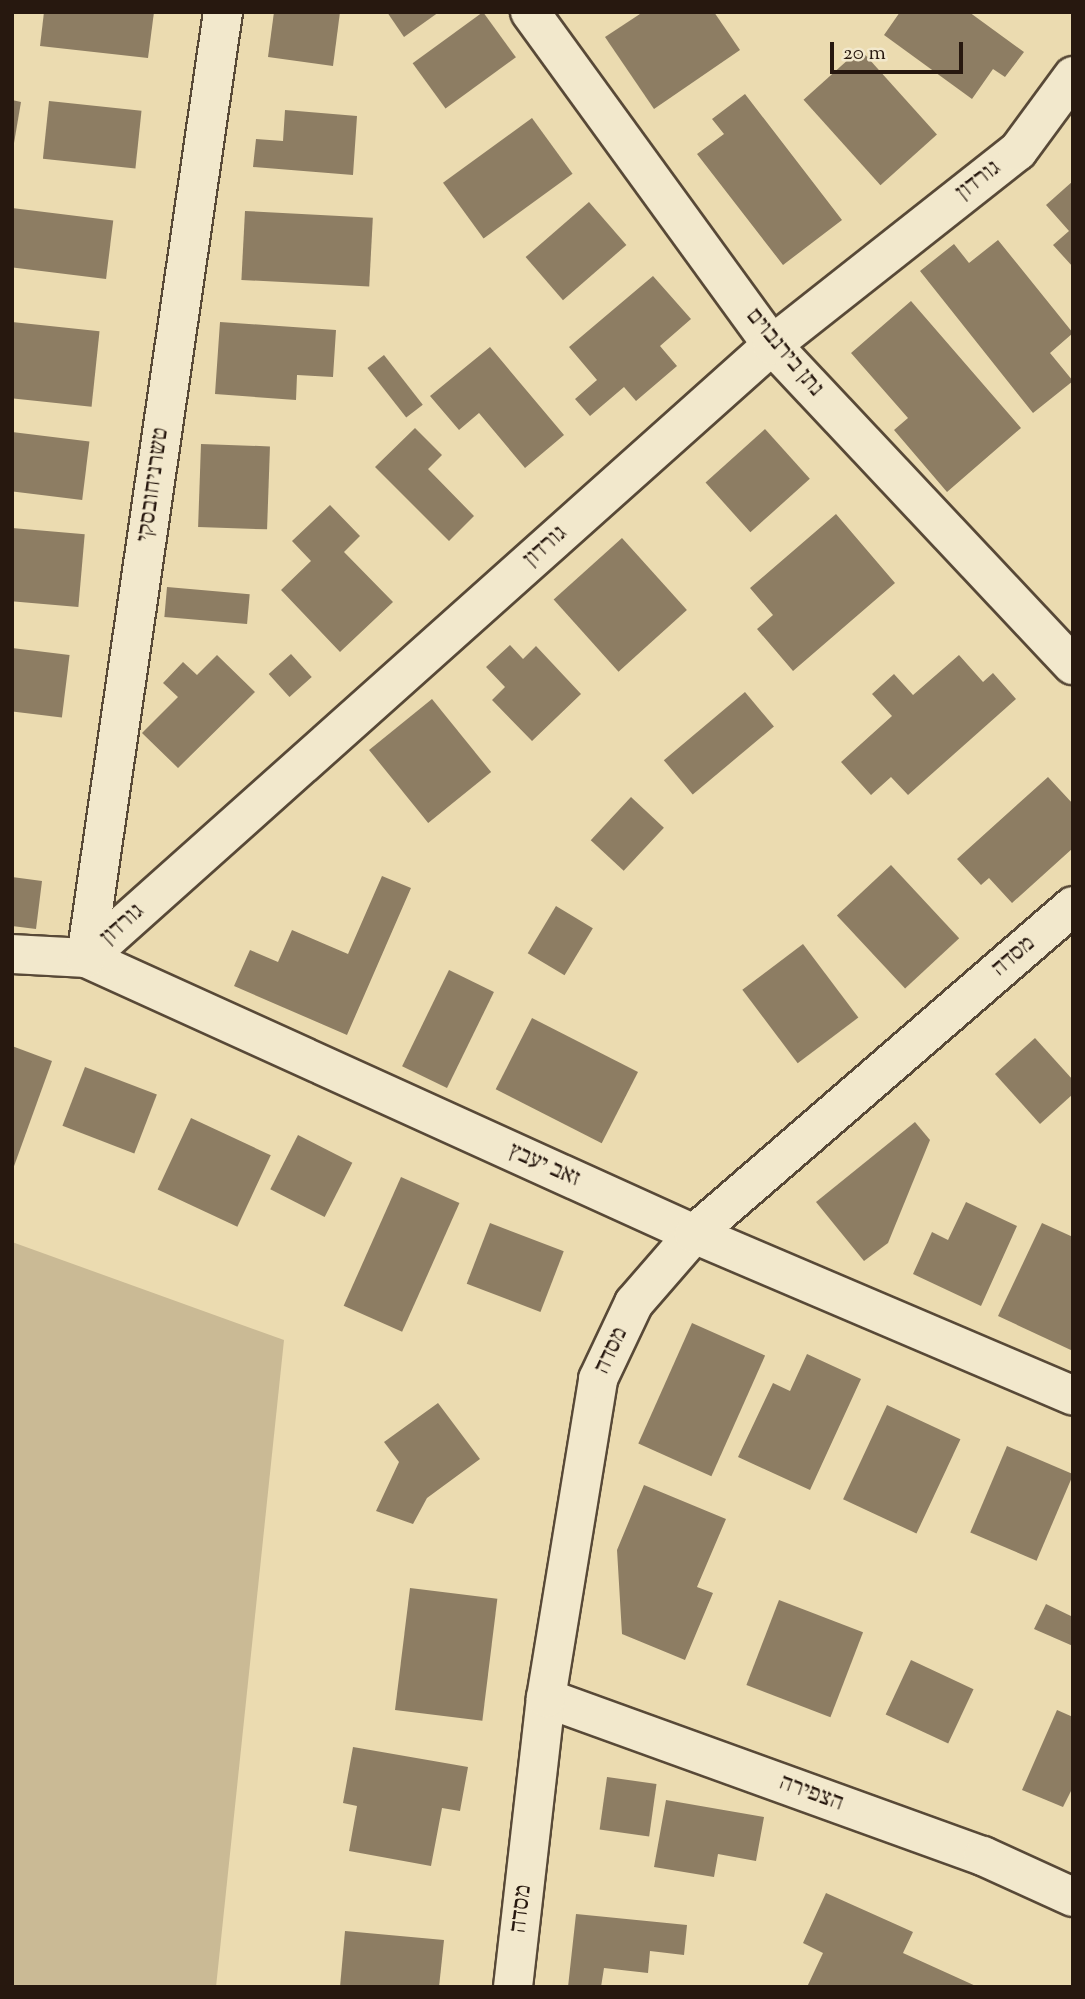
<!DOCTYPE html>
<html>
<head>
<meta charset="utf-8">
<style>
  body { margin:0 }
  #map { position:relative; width:1085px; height:1999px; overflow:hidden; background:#ebdbb0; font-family:"Sorts Mill Goudy","Frank Ruhl Libre",serif }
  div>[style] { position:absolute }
  .green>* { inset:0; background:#caba95 }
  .building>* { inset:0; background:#8d7d63; transform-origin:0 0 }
  .roads { filter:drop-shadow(2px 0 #584937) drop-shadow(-2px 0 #584937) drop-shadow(0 2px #584937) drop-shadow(0 -2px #584937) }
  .minor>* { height:38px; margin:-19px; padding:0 19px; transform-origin:19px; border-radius:19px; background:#f2e8cc }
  span { translate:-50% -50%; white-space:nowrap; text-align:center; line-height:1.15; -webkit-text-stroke:6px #f2e8cc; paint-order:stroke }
  .street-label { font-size:24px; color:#27180f }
  .frame { position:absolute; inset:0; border:14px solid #27180f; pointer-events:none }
  .scale { position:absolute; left:830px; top:42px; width:133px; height:32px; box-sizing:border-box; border:4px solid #27180f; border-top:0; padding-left:9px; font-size:21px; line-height:24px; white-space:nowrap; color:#27180f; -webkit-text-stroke:5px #f2e8cc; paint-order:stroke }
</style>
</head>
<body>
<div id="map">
  <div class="green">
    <i style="clip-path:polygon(12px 1242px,284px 1340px,216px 1987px,12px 1987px)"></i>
  </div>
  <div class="building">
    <i style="clip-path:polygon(44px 12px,154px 12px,148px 58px,40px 46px)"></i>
    <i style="clip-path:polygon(274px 12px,340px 12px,333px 66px,268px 57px)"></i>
    <i style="clip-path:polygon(387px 12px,439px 12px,404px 37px)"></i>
    <i style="left:483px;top:12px;width:56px;height:87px;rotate:54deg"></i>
    <i style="clip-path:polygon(643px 12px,714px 12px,740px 50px,654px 109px,605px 37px)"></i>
    <i style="clip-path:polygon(900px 12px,969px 12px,1024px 52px,1005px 77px,993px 69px,972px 99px,884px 35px)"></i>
    <i style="left:860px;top:49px;width:115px;height:76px;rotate:48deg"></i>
    <i style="clip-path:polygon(745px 94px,842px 220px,783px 265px,697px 154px,724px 134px,712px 119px)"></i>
    <i style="clip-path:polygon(12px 100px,21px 102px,14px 143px,12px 142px)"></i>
    <i style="left:49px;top:101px;width:93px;height:58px;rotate:6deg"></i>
    <i style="clip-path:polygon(285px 110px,357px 116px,353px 175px,253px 167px,256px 139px,283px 141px)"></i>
    <i style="left:532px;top:118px;width:69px;height:110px;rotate:54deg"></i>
    <i style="clip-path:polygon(1073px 181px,1073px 267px,1053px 245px,1069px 231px,1046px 205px)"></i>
    <i style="left:589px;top:202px;width:57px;height:84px;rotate:49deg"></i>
    <i style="left:12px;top:208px;width:102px;height:59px;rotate:7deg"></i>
    <i style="left:245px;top:211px;width:128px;height:69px;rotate:3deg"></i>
    <i style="clip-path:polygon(998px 240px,1073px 333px,1050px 353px,1073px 381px,1033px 413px,920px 271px,954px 244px,969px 263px)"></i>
    <i style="clip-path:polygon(653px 276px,691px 319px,660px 346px,677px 366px,636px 401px,624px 387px,590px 416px,575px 399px,597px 380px,569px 347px)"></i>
    <i style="clip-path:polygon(911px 301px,1021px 428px,947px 492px,894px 430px,908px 418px,851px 353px)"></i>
    <i style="left:12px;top:322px;width:88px;height:76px;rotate:6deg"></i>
    <i style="clip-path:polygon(220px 322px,336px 330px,333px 377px,297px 375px,296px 400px,215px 394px)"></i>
    <i style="clip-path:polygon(490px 347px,564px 435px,525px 468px,479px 413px,459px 430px,430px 396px)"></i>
    <i style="left:384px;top:355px;width:63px;height:21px;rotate:52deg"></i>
    <i style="clip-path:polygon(415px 428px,442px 455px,428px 469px,474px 516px,449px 541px,375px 467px)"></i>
    <i style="left:765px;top:429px;width:67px;height:80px;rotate:48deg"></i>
    <i style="left:12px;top:432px;width:78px;height:59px;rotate:7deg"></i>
    <i style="left:201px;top:444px;width:69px;height:83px;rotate:2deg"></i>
    <i style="clip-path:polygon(330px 505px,360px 536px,344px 552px,393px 602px,340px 652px,281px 590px,311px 561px,292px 541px)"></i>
    <i style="clip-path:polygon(836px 514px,895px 583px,793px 671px,757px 629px,773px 615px,750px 588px)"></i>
    <i style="left:12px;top:528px;width:73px;height:73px;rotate:5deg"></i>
    <i style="left:622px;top:538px;width:97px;height:92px;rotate:48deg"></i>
    <i style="left:167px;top:587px;width:83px;height:30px;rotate:5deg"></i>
    <i style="clip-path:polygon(510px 645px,523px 659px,536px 646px,581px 694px,532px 741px,492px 700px,505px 687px,486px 667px)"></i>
    <i style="left:12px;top:648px;width:58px;height:63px;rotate:7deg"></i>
    <i style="left:291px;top:654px;width:31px;height:30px;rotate:48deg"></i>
    <i style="clip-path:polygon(217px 655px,255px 692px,178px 768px,142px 733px,178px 697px,163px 683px,183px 662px,197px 675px)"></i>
    <i style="clip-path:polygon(959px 655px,983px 682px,993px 673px,1016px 699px,908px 795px,891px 777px,871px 795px,841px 762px,892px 716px,872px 694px,894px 674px,913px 695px)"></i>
    <i style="left:745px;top:692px;width:45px;height:106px;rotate:50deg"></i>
    <i style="left:432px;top:699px;width:94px;height:81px;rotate:51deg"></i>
    <i style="clip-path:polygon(1048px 777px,1073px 804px,1073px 848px,1012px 903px,989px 878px,981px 885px,957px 859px)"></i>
    <i style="left:631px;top:797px;width:45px;height:59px;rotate:43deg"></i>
    <i style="left:891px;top:865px;width:100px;height:74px;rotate:47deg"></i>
    <i style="clip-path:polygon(382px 876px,411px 888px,347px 1035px,234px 986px,250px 950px,278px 962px,292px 930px,348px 954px)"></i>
    <i style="clip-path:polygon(12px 877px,42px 881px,36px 929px,12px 926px)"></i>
    <i style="left:556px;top:906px;width:43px;height:55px;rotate:31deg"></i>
    <i style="left:803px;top:944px;width:92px;height:76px;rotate:53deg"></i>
    <i style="left:449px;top:970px;width:50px;height:107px;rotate:26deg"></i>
    <i style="left:532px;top:1018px;width:119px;height:80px;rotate:27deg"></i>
    <i style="clip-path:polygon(1035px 1038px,1073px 1080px,1073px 1094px,1040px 1124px,995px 1074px)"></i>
    <i style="clip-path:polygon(12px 1046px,52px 1061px,13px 1169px,12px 1169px)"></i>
    <i style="left:85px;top:1067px;width:77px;height:63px;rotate:21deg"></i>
    <i style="left:191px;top:1118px;width:88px;height:79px;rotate:25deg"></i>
    <i style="clip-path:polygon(915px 1122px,930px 1140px,888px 1243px,864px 1261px,816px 1202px)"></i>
    <i style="left:298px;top:1135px;width:61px;height:61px;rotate:27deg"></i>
    <i style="left:401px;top:1177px;width:64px;height:141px;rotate:24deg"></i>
    <i style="clip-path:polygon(966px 1202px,1017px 1226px,981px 1306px,913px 1274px,932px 1232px,948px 1240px)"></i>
    <i style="left:490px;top:1223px;width:79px;height:65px;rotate:21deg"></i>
    <i style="clip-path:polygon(1042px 1223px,1073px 1237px,1073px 1351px,998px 1316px)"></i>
    <i style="left:692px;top:1323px;width:80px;height:132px;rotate:24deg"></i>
    <i style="clip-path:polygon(807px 1354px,861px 1379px,810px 1490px,738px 1457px,773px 1383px,790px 1391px)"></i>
    <i style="clip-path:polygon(438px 1403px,480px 1459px,427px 1498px,413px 1524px,376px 1511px,399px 1462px,384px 1442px)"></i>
    <i style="left:887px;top:1405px;width:81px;height:104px;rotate:25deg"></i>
    <i style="left:1007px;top:1446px;width:72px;height:94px;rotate:23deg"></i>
    <i style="clip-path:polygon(644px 1485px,726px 1519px,697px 1587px,713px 1593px,685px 1660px,622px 1634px,617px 1550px)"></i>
    <i style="left:410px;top:1588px;width:88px;height:123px;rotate:7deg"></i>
    <i style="left:779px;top:1600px;width:90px;height:91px;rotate:21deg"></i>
    <i style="clip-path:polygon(1046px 1604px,1073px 1617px,1073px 1646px,1034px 1629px)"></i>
    <i style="left:911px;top:1660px;width:69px;height:60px;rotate:25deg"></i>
    <i style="clip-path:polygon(1057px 1710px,1073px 1717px,1073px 1787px,1063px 1807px,1022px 1790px)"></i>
    <i style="clip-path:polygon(353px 1747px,468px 1767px,460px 1811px,442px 1808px,431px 1866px,349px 1851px,357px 1806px,343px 1803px)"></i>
    <i style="left:607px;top:1777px;width:50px;height:53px;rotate:8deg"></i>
    <i style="clip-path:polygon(666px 1800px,764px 1817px,756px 1861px,718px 1854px,714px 1877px,654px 1867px)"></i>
    <i style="clip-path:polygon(826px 1893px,913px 1932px,903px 1953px,978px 1987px,807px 1987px,823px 1953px,803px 1943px)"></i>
    <i style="clip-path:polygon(576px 1914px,687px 1925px,684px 1955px,650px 1951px,648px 1973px,604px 1968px,601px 1987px,568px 1987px)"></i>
    <i style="clip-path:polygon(345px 1931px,444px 1940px,439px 1987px,340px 1987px)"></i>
  </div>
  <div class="roads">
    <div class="minor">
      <i style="left:530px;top:12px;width:412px;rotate:54deg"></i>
      <i style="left:772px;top:345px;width:439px;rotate:46.8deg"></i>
      <i style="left:12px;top:954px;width:74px;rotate:3.1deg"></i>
      <i style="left:86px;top:958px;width:668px;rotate:24.42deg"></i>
      <i style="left:694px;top:1234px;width:412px;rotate:23.1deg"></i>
      <i style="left:86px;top:958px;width:920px;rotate:-41.78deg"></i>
      <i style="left:772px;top:345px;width:313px;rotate:-38.3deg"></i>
      <i style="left:1018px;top:151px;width:93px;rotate:-53.7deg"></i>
      <i style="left:86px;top:958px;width:956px;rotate:-81.76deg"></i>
      <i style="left:546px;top:1698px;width:465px;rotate:19.9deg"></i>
      <i style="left:983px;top:1856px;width:99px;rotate:24.5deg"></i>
      <i style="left:513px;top:1987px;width:291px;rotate:-83.5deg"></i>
      <i style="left:546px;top:1698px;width:323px;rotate:-80.7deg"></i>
      <i style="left:598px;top:1379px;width:84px;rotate:-64.7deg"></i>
      <i style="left:634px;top:1303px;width:91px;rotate:-49deg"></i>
      <i style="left:694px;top:1234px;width:501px;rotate:-40.87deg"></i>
    </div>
  </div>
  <div class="street-label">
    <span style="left:979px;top:181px;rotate:-38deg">גורדון</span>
    <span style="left:784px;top:353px;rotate:50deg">נתן בירנבוים</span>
    <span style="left:154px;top:485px;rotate:-82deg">טשרניחובסקי</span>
    <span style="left:546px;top:547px;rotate:-42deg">גורדון</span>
    <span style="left:123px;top:925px;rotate:-42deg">גורדון</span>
    <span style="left:1014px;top:957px;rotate:-41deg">מסדה</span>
    <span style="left:544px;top:1166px;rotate:24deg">זאב יעבץ</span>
    <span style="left:612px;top:1351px;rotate:-65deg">מסדה</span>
    <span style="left:811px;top:1794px;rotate:20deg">הצפירה</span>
    <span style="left:522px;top:1909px;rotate:-83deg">מסדה</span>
  </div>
  <div class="frame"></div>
  <div class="scale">20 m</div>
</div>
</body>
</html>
